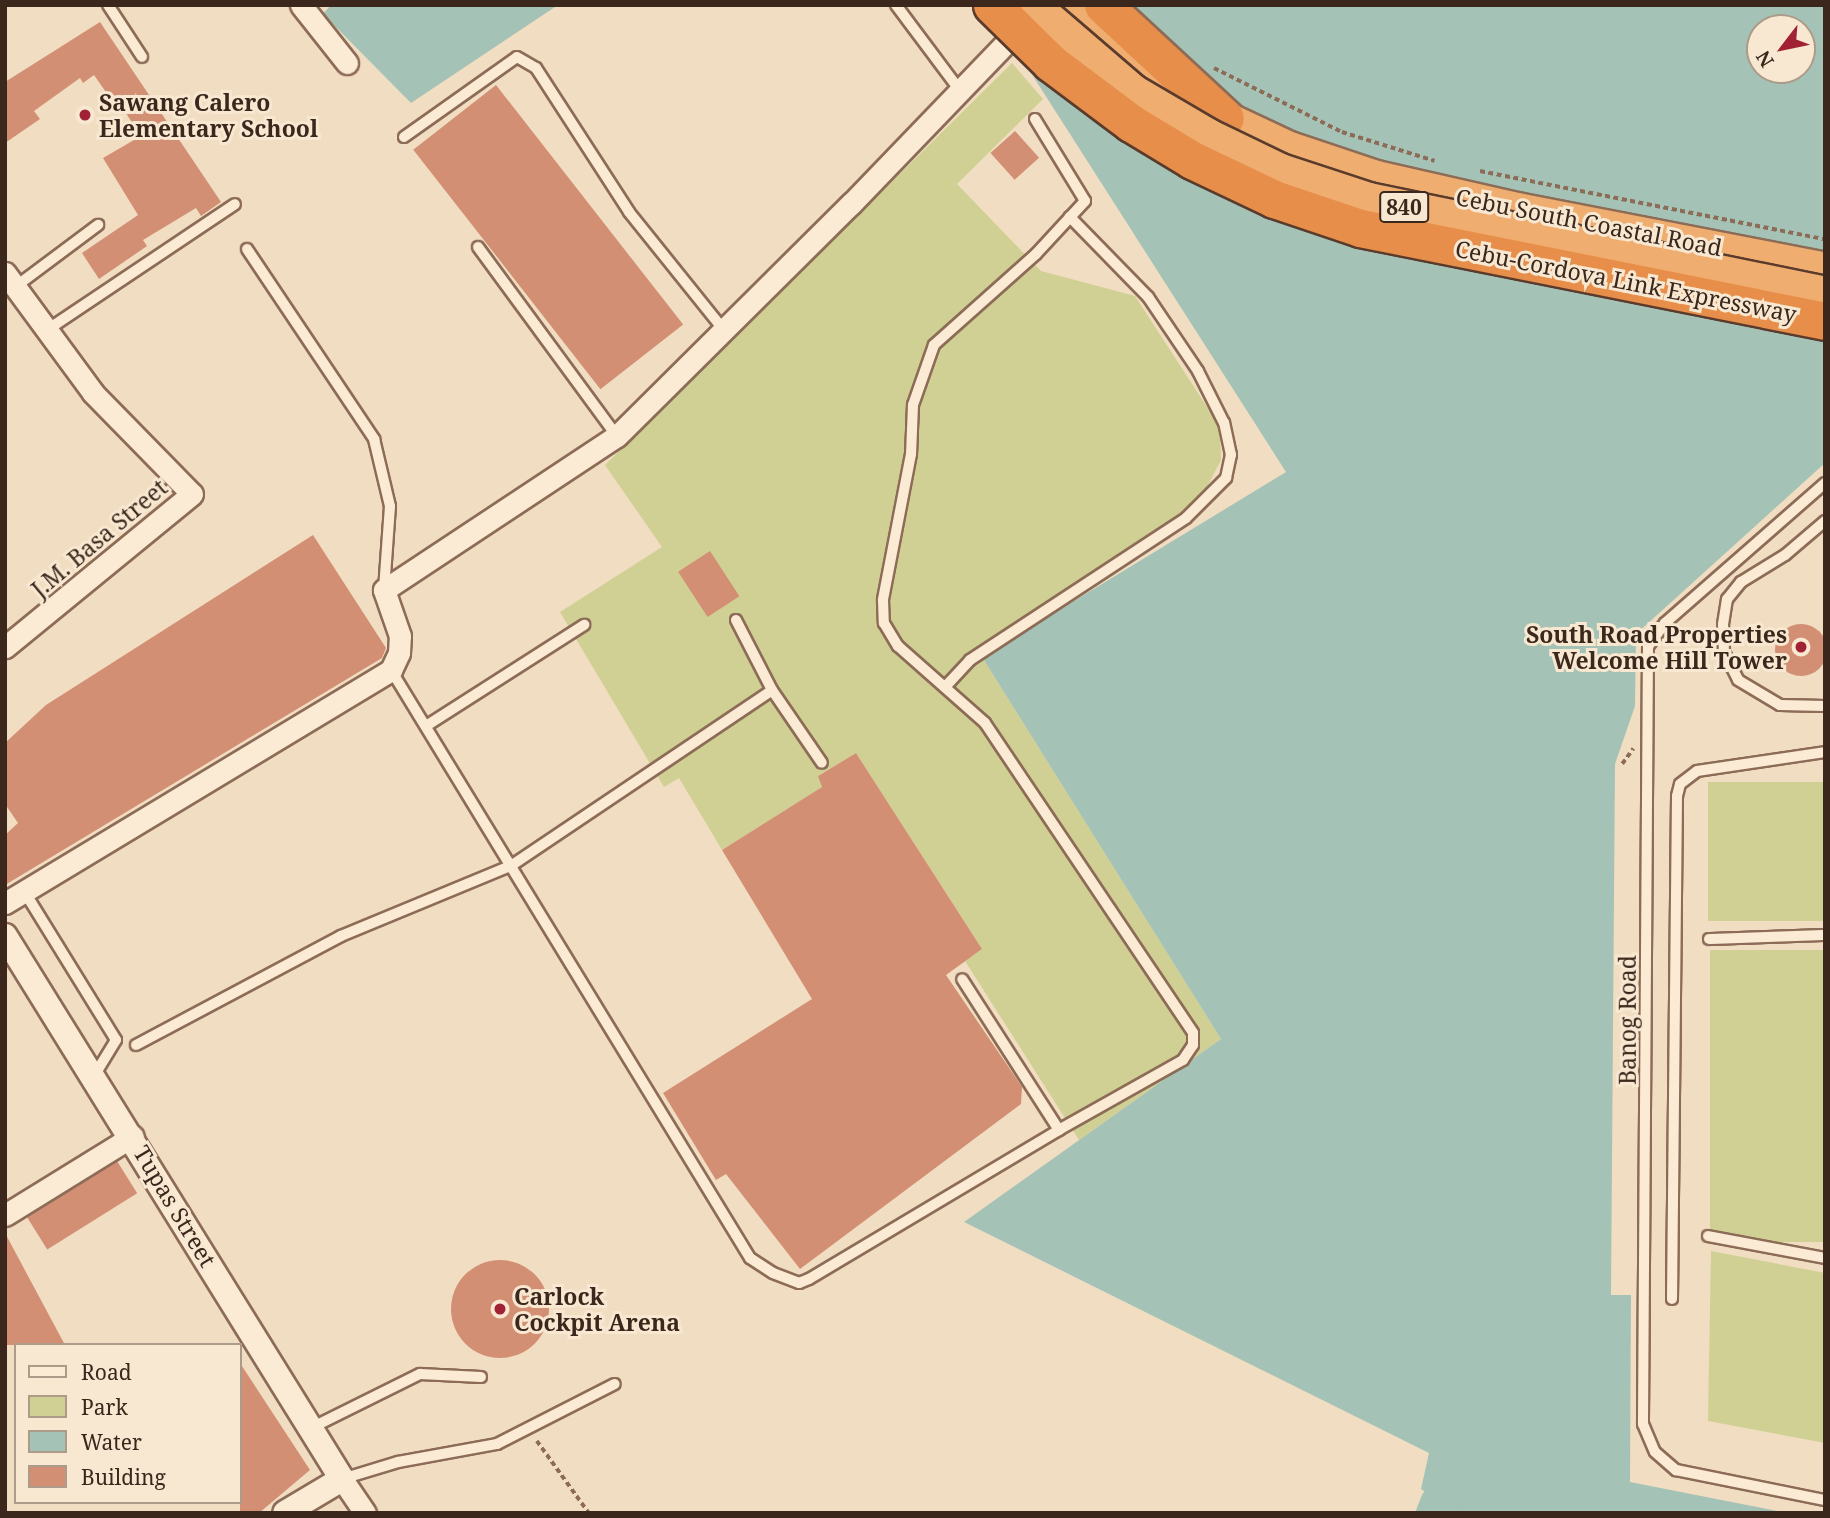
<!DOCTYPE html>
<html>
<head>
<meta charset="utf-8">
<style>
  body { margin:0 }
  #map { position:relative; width:1830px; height:1518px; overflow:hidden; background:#f1ddc1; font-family:"Noto Serif",serif }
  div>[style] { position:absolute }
  .green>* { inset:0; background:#d0d094; transform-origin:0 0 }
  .water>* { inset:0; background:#a4c3b6 }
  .river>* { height:37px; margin:-18.5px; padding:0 18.5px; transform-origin:18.5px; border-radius:18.5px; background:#a4c3b6 }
  .building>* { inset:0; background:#d38f74; transform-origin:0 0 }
  .round { border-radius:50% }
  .path>* { height:3.5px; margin-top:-1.75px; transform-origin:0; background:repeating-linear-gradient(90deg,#8d6c57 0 5px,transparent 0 8.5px) }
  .roads { filter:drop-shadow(2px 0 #8d6c57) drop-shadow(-2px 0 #8d6c57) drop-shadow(0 2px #8d6c57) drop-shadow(0 -2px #8d6c57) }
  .service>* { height:10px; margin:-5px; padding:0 5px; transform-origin:5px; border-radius:5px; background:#fbebd5 }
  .minor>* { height:21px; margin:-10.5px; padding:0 10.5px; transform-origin:10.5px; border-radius:10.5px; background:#fbebd5 }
  .tertiary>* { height:24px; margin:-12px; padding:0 12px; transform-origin:12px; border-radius:12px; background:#fbebd5 }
  .trunk>* { height:33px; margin:-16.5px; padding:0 16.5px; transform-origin:16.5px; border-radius:16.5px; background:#f0ad70 }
  .motorway>* { height:37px; margin:-18.5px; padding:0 18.5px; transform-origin:18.5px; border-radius:18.5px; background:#e78e4b }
  .bridges { filter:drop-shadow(2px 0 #5a3b2c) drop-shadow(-2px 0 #5a3b2c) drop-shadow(0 2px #5a3b2c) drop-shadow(0 -2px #5a3b2c) }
  .trunk-bridge>* { height:33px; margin:-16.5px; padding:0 16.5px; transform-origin:16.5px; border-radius:16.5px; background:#f0ad70 }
  .motorway-bridge>* { height:37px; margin:-18.5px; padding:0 18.5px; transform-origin:18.5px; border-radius:18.5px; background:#e78e4b }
  .dots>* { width:19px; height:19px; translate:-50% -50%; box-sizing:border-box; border:4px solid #f8e8d1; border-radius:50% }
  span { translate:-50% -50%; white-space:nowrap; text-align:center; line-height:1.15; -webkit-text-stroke:6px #f8e8d1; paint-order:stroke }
  .shield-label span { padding:2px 5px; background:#f8e8d1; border:2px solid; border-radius:5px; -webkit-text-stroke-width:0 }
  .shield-label { font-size:21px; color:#3b271c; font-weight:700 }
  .poi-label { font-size:23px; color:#3b271c; font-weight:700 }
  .left { translate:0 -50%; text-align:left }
  .right { translate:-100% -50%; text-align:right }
  .street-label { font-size:23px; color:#3b271c }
  .frame { position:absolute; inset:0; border:7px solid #3b271c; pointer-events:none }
  .legend { position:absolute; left:14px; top:1343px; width:228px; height:161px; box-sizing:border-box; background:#f8e8d1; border:2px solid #ac9b89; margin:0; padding:9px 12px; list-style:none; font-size:21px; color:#3b271c }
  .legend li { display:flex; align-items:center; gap:14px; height:35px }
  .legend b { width:35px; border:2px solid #ac9b89 }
  .north { position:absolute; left:1746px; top:14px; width:70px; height:70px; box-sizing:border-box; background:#f8e8d1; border:2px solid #ac9b89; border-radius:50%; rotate:238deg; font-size:19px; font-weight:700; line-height:28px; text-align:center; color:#3b271c }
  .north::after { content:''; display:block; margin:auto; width:24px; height:32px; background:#a02234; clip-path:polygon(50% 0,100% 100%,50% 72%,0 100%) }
</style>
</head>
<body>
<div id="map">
  <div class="green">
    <i style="clip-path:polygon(1012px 63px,1043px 99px,957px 184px,1041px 271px,1135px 296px,1220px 427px,1221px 460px,1205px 491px,1164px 532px,982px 657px,1221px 1039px,1079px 1140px,965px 961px,982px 949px,856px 753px,819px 775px,822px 787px,722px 850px,679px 778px,664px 787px,560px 612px,662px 547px,605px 465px)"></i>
    <i style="left:1825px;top:782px;width:139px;height:117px;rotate:90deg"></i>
    <i style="left:1825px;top:950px;width:292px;height:115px;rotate:90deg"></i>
    <i style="clip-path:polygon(1711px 1251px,1825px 1273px,1825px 1443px,1708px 1421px)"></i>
  </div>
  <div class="water">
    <i style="clip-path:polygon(331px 5px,558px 5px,411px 103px,323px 14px)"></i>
    <i style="clip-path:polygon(evenodd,1081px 5px,1825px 5px,1825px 463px,1636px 634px,1635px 706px,1615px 764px,1611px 1295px,1631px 1295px,1630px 1482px,1787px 1513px,1455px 1513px,1421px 1489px,1429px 1453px,964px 1222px,1221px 1039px,982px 657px,1286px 472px,1024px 62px,1081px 5px,1760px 28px,1802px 28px,1802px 70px,1760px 70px,1760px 28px)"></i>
  </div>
  <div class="river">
    <i style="left:1434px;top:1513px;width:11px;rotate:-68deg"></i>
  </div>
  <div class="building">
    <i style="clip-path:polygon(100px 22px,221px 202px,201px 216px,196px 208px,143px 240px,147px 246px,99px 279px,82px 253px,138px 215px,103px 158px,141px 136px,114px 95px,110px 98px,94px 75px,83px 83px,80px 78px,34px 111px,40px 119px,5px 143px,5px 82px)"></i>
    <i style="left:496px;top:85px;width:304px;height:105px;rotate:52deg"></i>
    <i style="left:1015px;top:131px;width:36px;height:33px;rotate:48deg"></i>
    <i style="clip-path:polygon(313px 535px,386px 648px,382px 658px,5px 885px,5px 835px,18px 823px,5px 804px,5px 743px,46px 705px)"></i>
    <i style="left:710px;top:551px;width:54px;height:38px;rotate:57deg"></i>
    <i class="round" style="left:1775px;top:624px;width:52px;height:52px"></i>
    <i style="clip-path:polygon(856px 753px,982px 949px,946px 975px,1022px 1087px,1021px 1104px,800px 1269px,726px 1174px,716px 1180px,663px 1093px,812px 999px,722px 850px,822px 787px,818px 776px)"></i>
    <i style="left:117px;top:1161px;width:38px;height:106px;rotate:58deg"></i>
    <i style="clip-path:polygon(5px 1233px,65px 1345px,5px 1345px)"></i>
    <i class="round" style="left:451px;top:1260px;width:98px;height:98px"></i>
    <i style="clip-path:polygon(240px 1363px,310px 1470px,259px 1513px,240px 1513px)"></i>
  </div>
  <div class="path">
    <i style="left:1214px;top:68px;width:143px;rotate:26.6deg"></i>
    <i style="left:1342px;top:132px;width:97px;rotate:17.3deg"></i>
    <i style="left:1480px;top:171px;width:352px;rotate:11.2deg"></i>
    <i style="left:1622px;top:764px;width:19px;rotate:-54deg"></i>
    <i style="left:537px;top:1441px;width:89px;rotate:54.2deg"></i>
  </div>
  <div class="roads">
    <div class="service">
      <i style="left:108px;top:5px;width:62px;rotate:56.8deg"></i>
      <i style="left:896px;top:5px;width:104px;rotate:53.2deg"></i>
      <i style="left:1035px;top:119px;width:96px;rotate:58.6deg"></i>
      <i style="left:1085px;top:201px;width:72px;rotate:132.8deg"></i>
      <i style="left:1036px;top:254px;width:137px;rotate:138.3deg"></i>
      <i style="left:934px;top:345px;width:64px;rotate:109.3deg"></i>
      <i style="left:913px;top:405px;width:49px;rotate:92.3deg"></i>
      <i style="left:911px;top:454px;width:149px;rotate:100.9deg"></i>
      <i style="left:883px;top:600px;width:23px;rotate:88deg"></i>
      <i style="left:884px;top:623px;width:27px;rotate:59deg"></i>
      <i style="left:898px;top:646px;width:116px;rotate:41.5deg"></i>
      <i style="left:985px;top:723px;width:373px;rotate:56.1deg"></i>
      <i style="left:1193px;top:1033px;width:12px;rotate:90deg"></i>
      <i style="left:1193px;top:1045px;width:18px;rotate:124deg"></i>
      <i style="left:1183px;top:1060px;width:142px;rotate:150.6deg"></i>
      <i style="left:404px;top:137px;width:138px;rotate:-35.3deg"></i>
      <i style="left:517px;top:57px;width:22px;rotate:30deg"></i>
      <i style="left:536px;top:68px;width:171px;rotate:57.1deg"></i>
      <i style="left:629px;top:212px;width:151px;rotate:51.2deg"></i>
      <i style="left:478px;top:247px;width:235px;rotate:53.7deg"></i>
      <i style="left:247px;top:249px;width:229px;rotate:56.2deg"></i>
      <i style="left:374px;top:439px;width:69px;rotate:76.6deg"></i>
      <i style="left:390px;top:506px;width:84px;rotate:94.1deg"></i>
      <i style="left:15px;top:287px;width:104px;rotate:-36.8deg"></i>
      <i style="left:47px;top:330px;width:226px;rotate:-33.8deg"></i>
      <i style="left:1825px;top:483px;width:213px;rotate:138.8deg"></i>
      <i style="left:1665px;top:623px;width:29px;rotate:126deg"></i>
      <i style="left:1648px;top:646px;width:778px;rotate:90.37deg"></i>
      <i style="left:1643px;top:1424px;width:30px;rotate:67deg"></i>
      <i style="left:1655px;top:1452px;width:28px;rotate:41deg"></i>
      <i style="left:1676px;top:1470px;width:152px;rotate:11.4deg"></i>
      <i style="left:1825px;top:521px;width:52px;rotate:139.6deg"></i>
      <i style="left:1785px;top:555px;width:52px;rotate:148.5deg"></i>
      <i style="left:1741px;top:582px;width:22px;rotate:129deg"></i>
      <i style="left:1727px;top:599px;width:25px;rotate:99deg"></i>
      <i style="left:1723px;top:624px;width:28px;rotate:88deg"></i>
      <i style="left:1724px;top:652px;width:31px;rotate:63deg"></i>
      <i style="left:1738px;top:680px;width:49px;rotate:30.8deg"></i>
      <i style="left:1780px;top:705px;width:45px;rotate:1.3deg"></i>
      <i style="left:736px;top:620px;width:79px;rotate:62.8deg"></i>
      <i style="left:772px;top:690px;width:88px;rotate:55.6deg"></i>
      <i style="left:391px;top:670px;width:689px;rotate:58.59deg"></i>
      <i style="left:750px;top:1258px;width:27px;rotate:33deg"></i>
      <i style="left:773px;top:1273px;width:28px;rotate:21deg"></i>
      <i style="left:799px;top:1283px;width:11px;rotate:-22deg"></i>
      <i style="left:809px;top:1279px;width:291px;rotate:-30.8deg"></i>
      <i style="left:1059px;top:1130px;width:179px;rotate:-122.7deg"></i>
      <i style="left:945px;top:687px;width:37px;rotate:-47deg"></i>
      <i style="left:970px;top:660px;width:258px;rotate:-33.3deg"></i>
      <i style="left:1186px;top:518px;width:57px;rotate:-45deg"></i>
      <i style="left:1226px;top:478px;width:24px;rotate:-78deg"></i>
      <i style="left:1231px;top:455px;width:33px;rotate:-102deg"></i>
      <i style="left:1224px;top:423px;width:58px;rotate:-116.6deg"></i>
      <i style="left:1198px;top:371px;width:89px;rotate:-124deg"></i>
      <i style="left:1148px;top:297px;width:112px;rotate:-134.3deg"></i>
      <i style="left:426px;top:726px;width:188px;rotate:-32.6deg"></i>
      <i style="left:24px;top:891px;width:175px;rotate:58.3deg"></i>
      <i style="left:116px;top:1040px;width:42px;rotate:121.4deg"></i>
      <i style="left:1709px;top:939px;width:116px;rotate:-2deg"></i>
      <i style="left:136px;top:1045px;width:232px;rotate:-28deg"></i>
      <i style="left:341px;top:936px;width:185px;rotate:-22.5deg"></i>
      <i style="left:512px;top:865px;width:313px;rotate:-33.9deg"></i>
      <i style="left:1708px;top:1236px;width:119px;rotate:10.6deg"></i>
      <i style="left:1672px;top:1299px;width:503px;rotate:-89.43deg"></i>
      <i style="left:1677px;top:796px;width:12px;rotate:-76deg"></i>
      <i style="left:1680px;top:784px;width:21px;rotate:-37deg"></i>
      <i style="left:1697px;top:771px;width:129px;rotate:-8.4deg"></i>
      <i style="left:311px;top:1428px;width:122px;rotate:-26.4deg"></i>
      <i style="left:420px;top:1374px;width:61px;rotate:2.8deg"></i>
      <i style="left:342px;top:1479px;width:59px;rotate:-16.9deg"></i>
      <i style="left:398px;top:1462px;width:101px;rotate:-10.3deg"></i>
      <i style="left:497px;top:1444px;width:132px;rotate:-27deg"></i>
    </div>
    <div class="minor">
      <i style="left:301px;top:5px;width:74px;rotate:51.6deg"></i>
      <i style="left:5px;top:273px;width:149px;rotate:53.7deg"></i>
      <i style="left:93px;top:393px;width:141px;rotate:45.6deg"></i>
      <i style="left:192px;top:494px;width:242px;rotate:140.7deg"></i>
      <i style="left:5px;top:903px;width:451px;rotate:-31.1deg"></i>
      <i style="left:391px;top:670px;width:19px;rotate:-65deg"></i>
      <i style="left:399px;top:653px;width:17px;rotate:-87deg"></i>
      <i style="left:400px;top:636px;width:49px;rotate:-109.2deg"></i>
      <i style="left:384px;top:590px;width:279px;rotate:-33.5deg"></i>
      <i style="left:617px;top:436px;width:330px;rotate:-44.8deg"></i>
      <i style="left:851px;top:204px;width:250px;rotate:-46.1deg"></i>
      <i style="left:5px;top:1215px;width:150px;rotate:-31.7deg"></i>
      <i style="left:342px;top:1479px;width:41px;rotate:55.9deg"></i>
    </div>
    <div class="tertiary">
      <i style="left:5px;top:936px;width:639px;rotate:58.18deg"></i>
      <i style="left:342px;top:1479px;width:66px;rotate:149.2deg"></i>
    </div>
    <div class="trunk">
      <i style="left:1065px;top:5px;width:109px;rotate:38.7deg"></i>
      <i style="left:1150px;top:73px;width:87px;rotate:31deg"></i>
      <i style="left:1225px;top:118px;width:71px;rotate:25.1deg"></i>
      <i style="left:1289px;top:148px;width:92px;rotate:18.4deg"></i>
      <i style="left:1376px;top:177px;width:145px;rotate:12.8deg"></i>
      <i style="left:1517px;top:209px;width:314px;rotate:11deg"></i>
    </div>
    <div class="motorway">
      <i style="left:1103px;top:5px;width:166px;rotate:42.8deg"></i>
    </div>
  </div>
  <div class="bridges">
    <div class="trunk-bridge">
      <i style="left:1033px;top:5px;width:132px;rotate:40.7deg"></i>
      <i style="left:1133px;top:91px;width:87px;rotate:30.4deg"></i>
      <i style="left:1208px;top:135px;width:80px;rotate:25.9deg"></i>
      <i style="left:1280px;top:170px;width:93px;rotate:18.2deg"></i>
      <i style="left:1368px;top:199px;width:467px;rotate:11.6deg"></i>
    </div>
    <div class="motorway-bridge">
      <i style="left:992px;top:5px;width:83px;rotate:44.5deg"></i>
      <i style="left:1051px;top:63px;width:100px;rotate:36.9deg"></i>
      <i style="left:1131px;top:123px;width:71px;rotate:31.2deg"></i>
      <i style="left:1192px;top:160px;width:91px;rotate:25.4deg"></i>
      <i style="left:1274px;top:199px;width:91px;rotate:18.6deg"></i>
      <i style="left:1360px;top:228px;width:474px;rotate:11.3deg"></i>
    </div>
  </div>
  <div class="dots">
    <i style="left:85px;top:115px;background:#a02234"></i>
    <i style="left:1801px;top:647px;background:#a02234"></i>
    <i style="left:500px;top:1309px;background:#a02234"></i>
  </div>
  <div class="shield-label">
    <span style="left:1404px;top:207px">840</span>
  </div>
  <div class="poi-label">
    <span class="left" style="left:99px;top:115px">Sawang Calero<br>Elementary School</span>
    <span class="right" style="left:1787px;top:647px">South Road Properties<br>Welcome Hill Tower</span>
    <span class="left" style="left:514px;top:1309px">Carlock<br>Cockpit Arena</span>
  </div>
  <div class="street-label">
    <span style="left:1589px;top:222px;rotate:11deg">Cebu South Coastal Road</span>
    <span style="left:1626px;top:281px;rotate:11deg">Cebu-Cordova Link Expressway</span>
    <span style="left:99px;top:538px;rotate:-40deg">J.M. Basa Street</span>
    <span style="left:1627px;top:1020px;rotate:-90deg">Banog Road</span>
    <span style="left:175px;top:1206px;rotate:59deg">Tupas Street</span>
  </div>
  <div class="frame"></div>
  <ul class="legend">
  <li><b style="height:9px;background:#fbebd5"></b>Road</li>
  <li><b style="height:19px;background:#d0d094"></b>Park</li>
  <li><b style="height:19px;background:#a4c3b6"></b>Water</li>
  <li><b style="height:19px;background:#d38f74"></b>Building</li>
  </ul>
  <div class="north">N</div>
</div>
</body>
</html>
